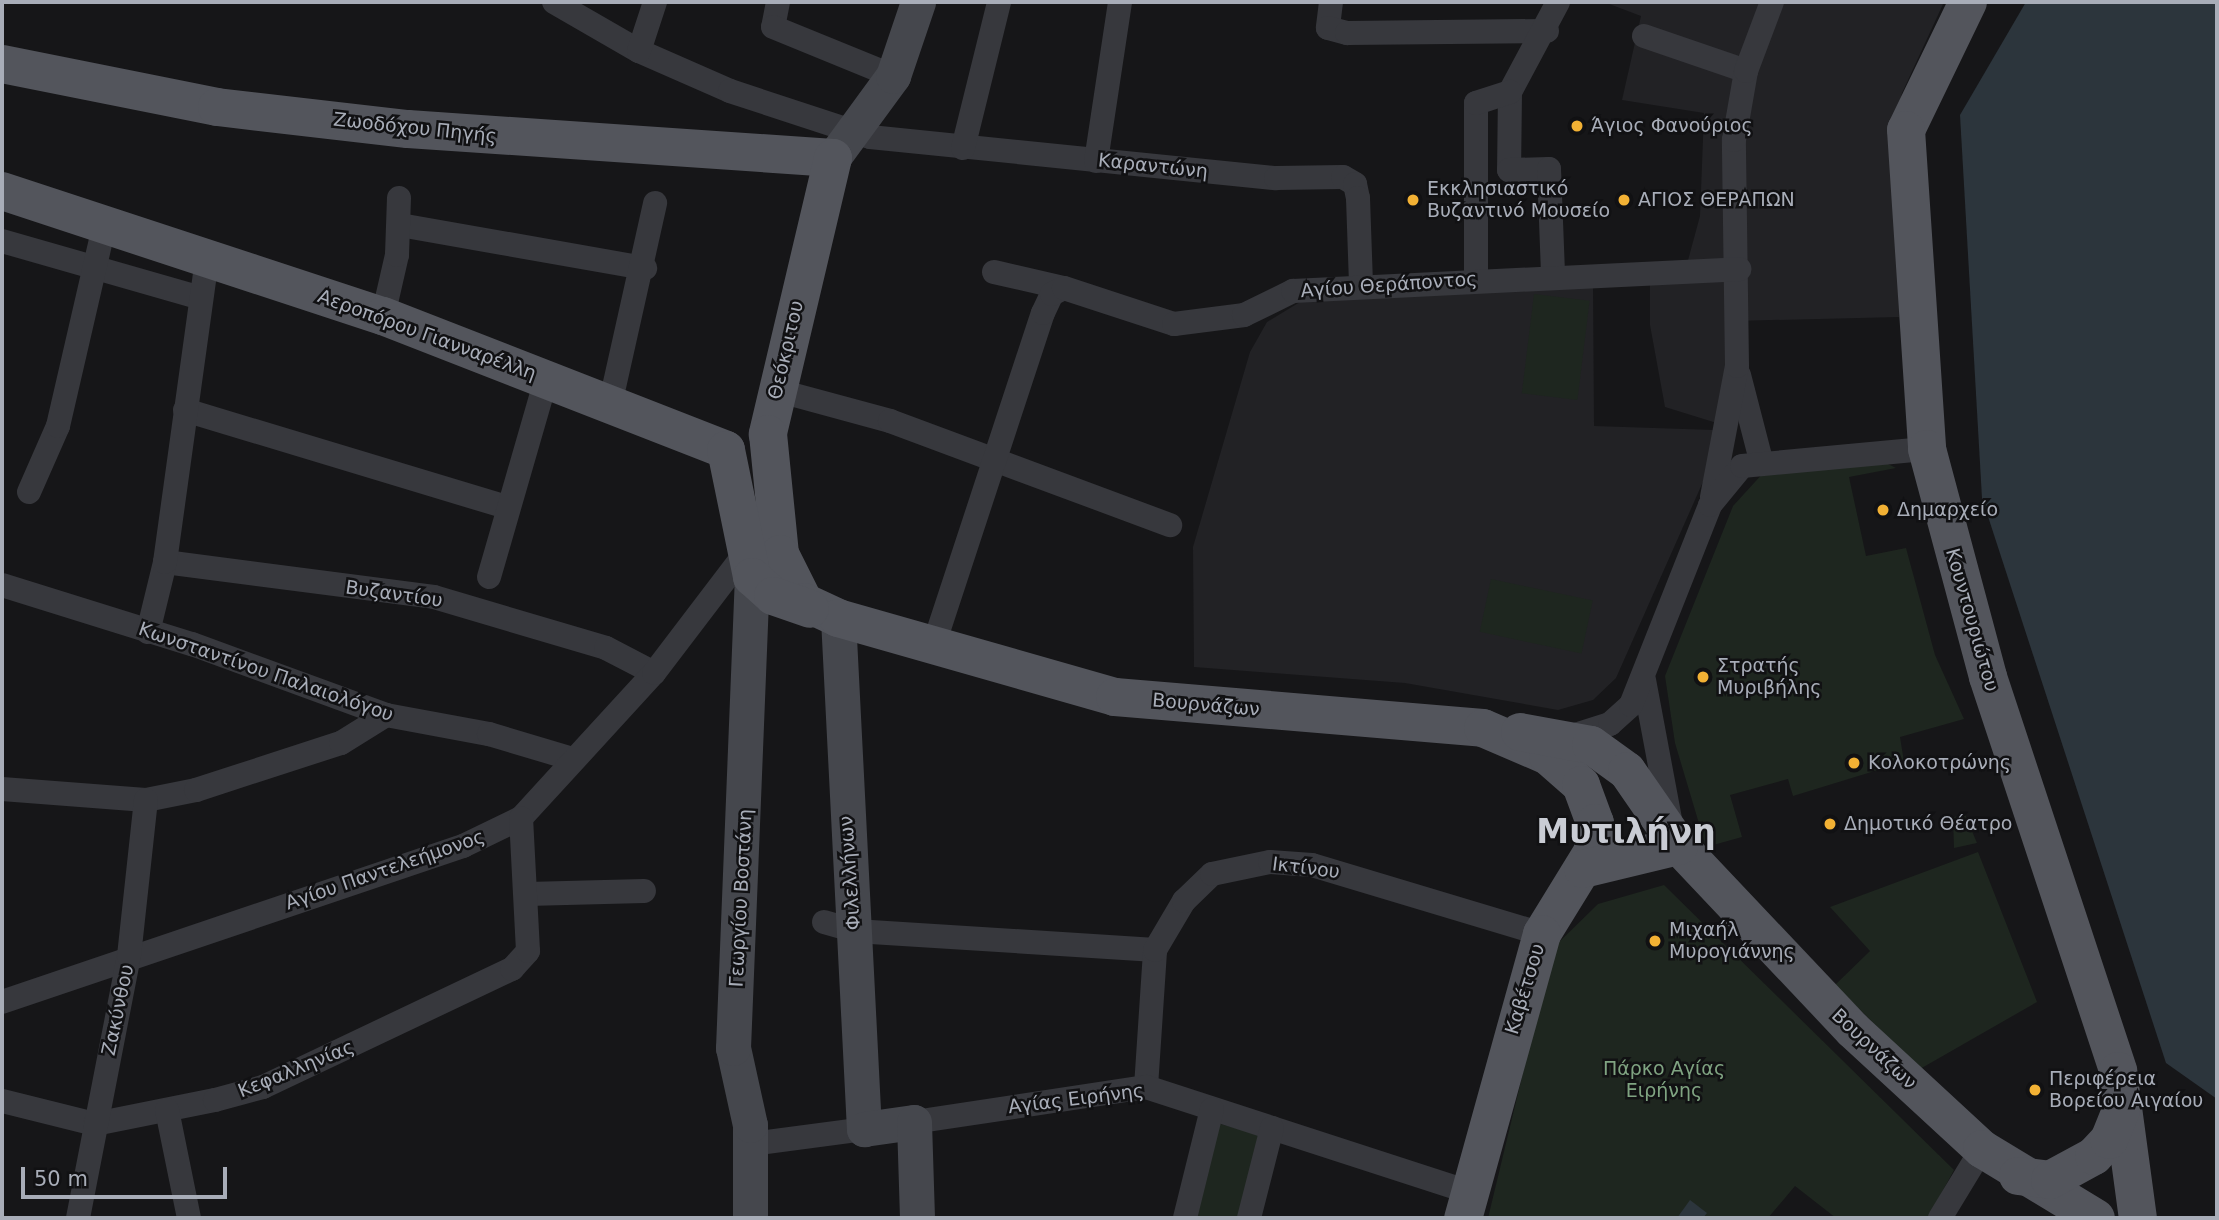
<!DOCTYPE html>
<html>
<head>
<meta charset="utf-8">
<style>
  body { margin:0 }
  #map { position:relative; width:2219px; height:1220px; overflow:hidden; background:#161618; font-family:"DejaVu Sans",sans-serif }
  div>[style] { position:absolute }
  .built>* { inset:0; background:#222225 }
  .green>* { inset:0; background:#1e261f; transform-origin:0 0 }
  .water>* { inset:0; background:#2c353c }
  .street>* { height:24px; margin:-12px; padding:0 12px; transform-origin:12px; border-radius:12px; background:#37383d }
  .secondary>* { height:35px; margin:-17.5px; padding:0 17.5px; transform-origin:17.5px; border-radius:17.5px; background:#45474d }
  .primary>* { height:38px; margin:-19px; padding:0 19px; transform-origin:19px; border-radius:19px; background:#53555c }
  .dots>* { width:19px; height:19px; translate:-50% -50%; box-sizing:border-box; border:4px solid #111113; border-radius:50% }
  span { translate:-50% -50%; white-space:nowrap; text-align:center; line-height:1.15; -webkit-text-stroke:5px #111113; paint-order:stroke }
  .poi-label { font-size:19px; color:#a8adb8 }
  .left { translate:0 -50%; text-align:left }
  .street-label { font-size:19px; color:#a8adb8 }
  .park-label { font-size:19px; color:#7fa381 }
  .town-label { font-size:33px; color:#c9ccd4; font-weight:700 }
  .frame { position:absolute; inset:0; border:4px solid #a8adb8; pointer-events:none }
  .scale { position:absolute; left:21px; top:1167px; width:206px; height:32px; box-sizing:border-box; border:4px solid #a8adb8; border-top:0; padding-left:9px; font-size:21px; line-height:24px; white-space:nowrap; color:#a8adb8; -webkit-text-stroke:5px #111113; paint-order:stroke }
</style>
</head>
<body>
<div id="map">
  <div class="built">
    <i style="clip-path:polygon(1604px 2px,1944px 2px,1902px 93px,1895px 123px,1899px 317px,1733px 321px,1720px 424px,1665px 407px,1650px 325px,1650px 265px,1687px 264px,1700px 216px,1704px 113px,1622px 100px,1641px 16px)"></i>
    <i style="clip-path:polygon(1593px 282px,1594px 426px,1714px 430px,1714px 457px,1616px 678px,1593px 700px,1558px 710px,1405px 683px,1194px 667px,1193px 547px,1250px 352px,1267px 322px,1300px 302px)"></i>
  </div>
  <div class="green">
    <i style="left:1534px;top:294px;width:56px;height:100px;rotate:7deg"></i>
    <i style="clip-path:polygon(1888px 464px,1896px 468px,1849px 477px,1866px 556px,1906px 548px,1935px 655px,1964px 719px,1900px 737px,1904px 762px,1793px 796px,1788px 779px,1730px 795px,1742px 837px,1706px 847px,1675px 743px,1665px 676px,1733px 506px,1765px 471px)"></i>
    <i style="left:1491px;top:579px;width:104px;height:54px;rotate:12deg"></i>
    <i style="clip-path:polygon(1964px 812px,1977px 843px,1954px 848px,1953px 818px)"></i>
    <i style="clip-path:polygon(1978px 852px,2037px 1002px,1920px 1069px,1835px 985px,1870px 951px,1830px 907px)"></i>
    <i style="clip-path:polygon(1664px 885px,1954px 1170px,1928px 1218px,1836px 1218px,1795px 1186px,1768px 1218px,1488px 1218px,1553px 948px,1598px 904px)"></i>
    <i style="clip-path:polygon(1217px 1123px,1264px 1136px,1242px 1218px,1191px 1218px)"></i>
  </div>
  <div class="water">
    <i style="clip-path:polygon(2026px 2px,2217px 2px,2217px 1099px,2166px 1063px,1982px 498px,1960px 115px)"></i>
    <i style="clip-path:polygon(1690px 1200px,1707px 1213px,1703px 1218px,1677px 1218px)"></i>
  </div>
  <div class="street">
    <i style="left:554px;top:2px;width:98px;rotate:30deg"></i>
    <i style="left:639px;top:51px;width:99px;rotate:23.7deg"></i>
    <i style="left:730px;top:91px;width:147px;rotate:18.2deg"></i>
    <i style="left:870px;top:137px;width:408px;rotate:5.8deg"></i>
    <i style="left:1276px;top:178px;width:67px;rotate:-0.9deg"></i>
    <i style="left:1343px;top:177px;width:14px;rotate:30deg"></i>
    <i style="left:1355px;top:184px;width:14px;rotate:78deg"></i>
    <i style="left:1358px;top:198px;width:88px;rotate:88deg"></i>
    <i style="left:778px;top:2px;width:25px;rotate:101deg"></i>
    <i style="left:773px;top:27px;width:130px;rotate:22.2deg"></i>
    <i style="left:1331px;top:2px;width:26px;rotate:97deg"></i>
    <i style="left:1328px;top:28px;width:20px;rotate:15deg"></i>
    <i style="left:1347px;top:33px;width:200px;rotate:-0.6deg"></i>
    <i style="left:1644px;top:36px;width:108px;rotate:18.9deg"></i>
    <i style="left:639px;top:51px;width:52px;rotate:-71.9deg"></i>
    <i style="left:1510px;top:92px;width:78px;rotate:90.7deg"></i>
    <i style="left:1509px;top:170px;width:40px;rotate:-1.4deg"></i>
    <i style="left:1549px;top:169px;width:106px;rotate:87.8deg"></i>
    <i style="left:1510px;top:92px;width:102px;rotate:-61.9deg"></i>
    <i style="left:963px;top:148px;width:150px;rotate:-76.1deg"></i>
    <i style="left:1096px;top:161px;width:161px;rotate:-81.4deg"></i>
    <i style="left:400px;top:225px;width:249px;rotate:10deg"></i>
    <i style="left:2px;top:241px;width:207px;rotate:16deg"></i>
    <i style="left:994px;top:272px;width:72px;rotate:12.9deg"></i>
    <i style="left:1476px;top:279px;width:176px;rotate:-90deg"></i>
    <i style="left:1476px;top:103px;width:36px;rotate:-18deg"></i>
    <i style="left:383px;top:316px;width:63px;rotate:-77.1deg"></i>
    <i style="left:397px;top:255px;width:57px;rotate:-88deg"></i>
    <i style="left:1739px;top:375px;width:88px;rotate:75.5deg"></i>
    <i style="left:776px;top:390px;width:118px;rotate:15.2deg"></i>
    <i style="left:890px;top:421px;width:299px;rotate:20.4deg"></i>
    <i style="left:610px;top:405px;width:207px;rotate:-77.4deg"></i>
    <i style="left:185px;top:410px;width:336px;rotate:16.8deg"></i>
    <i style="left:29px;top:492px;width:72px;rotate:-66.3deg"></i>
    <i style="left:58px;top:426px;width:205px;rotate:-77deg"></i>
    <i style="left:1712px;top:497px;width:133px;rotate:-79.2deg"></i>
    <i style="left:1737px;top:366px;width:226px;rotate:-90.8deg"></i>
    <i style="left:1734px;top:140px;width:70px;rotate:-80.1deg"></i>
    <i style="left:1746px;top:71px;width:74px;rotate:-69.4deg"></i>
    <i style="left:165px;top:562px;width:271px;rotate:7.4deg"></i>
    <i style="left:434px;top:597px;width:179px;rotate:16.5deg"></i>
    <i style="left:606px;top:648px;width:54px;rotate:27.5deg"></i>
    <i style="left:489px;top:577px;width:206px;rotate:-73.9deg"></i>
    <i style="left:2px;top:585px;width:199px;rotate:17.3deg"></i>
    <i style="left:192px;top:644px;width:207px;rotate:20.1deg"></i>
    <i style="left:386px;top:715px;width:105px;rotate:10.5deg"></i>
    <i style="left:489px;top:734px;width:88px;rotate:16.6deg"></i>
    <i style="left:148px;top:632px;width:72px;rotate:-76.3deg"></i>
    <i style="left:165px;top:562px;width:307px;rotate:-82.1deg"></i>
    <i style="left:934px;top:644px;width:348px;rotate:-71.8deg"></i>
    <i style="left:1043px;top:313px;width:21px;rotate:-65deg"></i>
    <i style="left:1052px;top:294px;width:13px;rotate:-27deg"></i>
    <i style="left:1064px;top:288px;width:116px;rotate:18.1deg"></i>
    <i style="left:1174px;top:324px;width:71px;rotate:-7.3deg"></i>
    <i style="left:1244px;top:315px;width:55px;rotate:-26.1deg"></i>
    <i style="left:1293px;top:291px;width:447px;rotate:-2.8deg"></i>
    <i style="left:1644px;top:680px;width:153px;rotate:79.4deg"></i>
    <i style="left:1569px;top:737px;width:43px;rotate:-17.6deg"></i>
    <i style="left:1610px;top:724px;width:28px;rotate:-42deg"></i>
    <i style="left:1631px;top:705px;width:215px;rotate:-68.4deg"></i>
    <i style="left:1710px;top:505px;width:50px;rotate:-50.6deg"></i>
    <i style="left:1742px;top:466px;width:186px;rotate:-5.3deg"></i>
    <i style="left:2px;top:789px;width:144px;rotate:4.4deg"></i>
    <i style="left:146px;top:800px;width:51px;rotate:-11.3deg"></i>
    <i style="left:196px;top:790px;width:152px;rotate:-18deg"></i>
    <i style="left:341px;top:743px;width:53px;rotate:-31.9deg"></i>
    <i style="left:527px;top:894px;width:117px;rotate:-1.5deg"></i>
    <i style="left:824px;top:922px;width:32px;rotate:16deg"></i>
    <i style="left:855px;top:931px;width:301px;rotate:3.6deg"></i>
    <i style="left:2px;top:1002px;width:487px;rotate:-18.7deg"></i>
    <i style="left:463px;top:846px;width:64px;rotate:-25.8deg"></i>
    <i style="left:521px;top:818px;width:197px;rotate:-47.5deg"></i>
    <i style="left:654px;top:673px;width:147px;rotate:-52.7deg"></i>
    <i style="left:1146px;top:1087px;width:137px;rotate:-86.2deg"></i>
    <i style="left:1155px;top:950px;width:57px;rotate:-59.4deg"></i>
    <i style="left:1184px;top:901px;width:39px;rotate:-44deg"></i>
    <i style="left:1212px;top:874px;width:59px;rotate:-11.7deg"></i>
    <i style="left:1270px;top:862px;width:42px;rotate:4.1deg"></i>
    <i style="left:1312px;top:865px;width:240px;rotate:16.7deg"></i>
    <i style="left:2px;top:1101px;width:96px;rotate:13.9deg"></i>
    <i style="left:95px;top:1124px;width:122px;rotate:-11.3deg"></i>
    <i style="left:215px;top:1100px;width:50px;rotate:-15.2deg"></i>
    <i style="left:263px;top:1087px;width:276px;rotate:-25.4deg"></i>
    <i style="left:512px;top:969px;width:24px;rotate:-48deg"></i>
    <i style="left:528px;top:951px;width:133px;rotate:-93deg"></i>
    <i style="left:167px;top:1110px;width:110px;rotate:78.5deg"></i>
    <i style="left:914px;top:1122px;width:235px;rotate:-8.6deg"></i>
    <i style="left:1146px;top:1087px;width:341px;rotate:18deg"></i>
    <i style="left:752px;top:1144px;width:113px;rotate:-7.6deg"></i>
    <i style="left:78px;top:1218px;width:267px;rotate:-79deg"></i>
    <i style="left:129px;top:956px;width:157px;rotate:-83.8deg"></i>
    <i style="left:1185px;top:1218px;width:112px;rotate:-76.1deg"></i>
    <i style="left:1249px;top:1218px;width:93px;rotate:-75.7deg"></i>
    <i style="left:1940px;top:1218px;width:81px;rotate:-58.7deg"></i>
  </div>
  <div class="secondary">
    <i style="left:833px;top:158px;width:102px;rotate:-53.8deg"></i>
    <i style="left:893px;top:76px;width:78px;rotate:-71.3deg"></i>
    <i style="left:838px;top:618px;width:512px;rotate:87.09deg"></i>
    <i style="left:864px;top:1129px;width:50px;rotate:-8deg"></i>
    <i style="left:914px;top:1122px;width:96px;rotate:88.2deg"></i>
    <i style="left:750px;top:1218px;width:93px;rotate:-90deg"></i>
    <i style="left:750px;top:1125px;width:79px;rotate:-102.4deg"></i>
    <i style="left:733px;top:1048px;width:471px;rotate:-87.7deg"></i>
  </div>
  <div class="primary">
    <i style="left:1968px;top:2px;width:142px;rotate:115.8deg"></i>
    <i style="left:1906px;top:130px;width:320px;rotate:86.2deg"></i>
    <i style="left:1927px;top:449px;width:236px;rotate:75deg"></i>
    <i style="left:1988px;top:677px;width:415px;rotate:71.7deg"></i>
    <i style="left:2118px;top:1071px;width:148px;rotate:82.3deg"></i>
    <i style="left:2px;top:64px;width:219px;rotate:11.3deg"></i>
    <i style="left:217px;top:107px;width:192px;rotate:6.6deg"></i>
    <i style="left:408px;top:129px;width:426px;rotate:3.9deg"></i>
    <i style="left:833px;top:158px;width:284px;rotate:103.3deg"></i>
    <i style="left:768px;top:434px;width:121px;rotate:84.3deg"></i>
    <i style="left:780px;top:554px;width:54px;rotate:63.4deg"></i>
    <i style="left:804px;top:602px;width:38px;rotate:25deg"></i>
    <i style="left:838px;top:618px;width:288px;rotate:15.9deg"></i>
    <i style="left:1115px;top:697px;width:369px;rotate:4.8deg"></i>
    <i style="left:1483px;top:728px;width:71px;rotate:23.3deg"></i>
    <i style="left:1548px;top:756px;width:44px;rotate:41.3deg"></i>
    <i style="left:1581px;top:785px;width:40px;rotate:69.8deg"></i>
    <i style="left:1595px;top:823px;width:28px;rotate:94deg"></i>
    <i style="left:1593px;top:851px;width:97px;rotate:121.6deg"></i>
    <i style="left:1542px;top:934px;width:295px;rotate:105.5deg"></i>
    <i style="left:2px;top:191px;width:401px;rotate:18.2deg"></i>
    <i style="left:383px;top:316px;width:368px;rotate:21.3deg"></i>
    <i style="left:726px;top:450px;width:130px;rotate:78.4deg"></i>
    <i style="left:752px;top:577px;width:28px;rotate:42deg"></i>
    <i style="left:773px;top:596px;width:39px;rotate:19deg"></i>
    <i style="left:1520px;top:732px;width:72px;rotate:10.4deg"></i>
    <i style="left:1591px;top:745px;width:44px;rotate:35.8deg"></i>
    <i style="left:1627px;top:771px;width:91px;rotate:55.3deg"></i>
    <i style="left:1679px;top:846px;width:253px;rotate:46.6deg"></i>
    <i style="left:1853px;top:1030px;width:176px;rotate:42.7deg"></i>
    <i style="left:1982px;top:1149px;width:133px;rotate:31.2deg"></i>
    <i style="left:1583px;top:869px;width:99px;rotate:-13.5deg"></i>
    <i style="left:2018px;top:1176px;width:32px;rotate:7deg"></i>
    <i style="left:2050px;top:1180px;width:50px;rotate:-28.6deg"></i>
    <i style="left:2094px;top:1156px;width:22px;rotate:-47deg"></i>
    <i style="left:2109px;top:1140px;width:32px;rotate:-68deg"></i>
  </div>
  <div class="dots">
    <i style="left:1577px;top:126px;background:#f2b134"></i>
    <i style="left:1413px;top:200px;background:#f2b134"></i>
    <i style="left:1624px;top:200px;background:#f2b134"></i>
    <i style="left:1883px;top:510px;background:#f2b134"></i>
    <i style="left:1703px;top:677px;background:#f2b134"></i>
    <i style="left:1854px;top:763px;background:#f2b134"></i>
    <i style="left:1830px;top:824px;background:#f2b134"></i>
    <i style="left:1655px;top:941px;background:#f2b134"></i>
    <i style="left:2035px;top:1090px;background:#f2b134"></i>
  </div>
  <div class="poi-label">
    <span class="left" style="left:1591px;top:126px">Άγιος Φανούριος</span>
    <span class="left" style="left:1427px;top:200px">Εκκλησιαστικό<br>Βυζαντινό Μουσείο</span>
    <span class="left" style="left:1638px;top:200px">ΑΓΙΟΣ ΘΕΡΑΠΩΝ</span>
    <span class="left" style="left:1897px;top:510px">Δημαρχείο</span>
    <span class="left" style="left:1717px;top:677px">Στρατής<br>Μυριβήλης</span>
    <span class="left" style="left:1868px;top:763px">Κολοκοτρώνης</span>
    <span class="left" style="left:1844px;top:824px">Δημοτικό Θέατρο</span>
    <span class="left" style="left:1669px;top:941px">Μιχαήλ<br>Μυρογιάννης</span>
    <span class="left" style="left:2049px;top:1090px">Περιφέρεια<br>Βορείου Αιγαίου</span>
  </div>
  <div class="street-label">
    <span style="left:415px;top:128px;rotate:6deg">Ζωοδόχου Πηγής</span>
    <span style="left:1153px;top:166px;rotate:6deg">Καραντώνη</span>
    <span style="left:1389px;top:285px;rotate:-4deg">Αγίου Θεράποντος</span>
    <span style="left:427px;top:335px;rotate:20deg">Αεροπόρου Γιανναρέλλη</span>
    <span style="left:786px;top:350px;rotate:-77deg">Θεόκριτου</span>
    <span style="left:394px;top:594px;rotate:8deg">Βυζαντίου</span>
    <span style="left:1972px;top:620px;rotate:74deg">Κουντουριώτου</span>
    <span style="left:266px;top:672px;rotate:19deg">Κωνσταντίνου Παλαιολόγου</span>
    <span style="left:1206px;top:705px;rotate:5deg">Βουρνάζων</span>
    <span style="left:1306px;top:868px;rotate:7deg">Ικτίνου</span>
    <span style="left:385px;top:870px;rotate:-19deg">Αγίου Παντελεήμονος</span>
    <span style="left:850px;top:873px;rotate:-94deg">Φιλελλήνων</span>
    <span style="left:741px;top:898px;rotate:-87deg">Γεωργίου Βοστάνη</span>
    <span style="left:1525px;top:989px;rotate:-73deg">Καβέτσου</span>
    <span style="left:118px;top:1010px;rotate:-78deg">Ζακύνθου</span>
    <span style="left:1874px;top:1049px;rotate:43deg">Βουρνάζων</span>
    <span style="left:296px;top:1069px;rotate:-22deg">Κεφαλληνίας</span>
    <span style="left:1076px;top:1099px;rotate:-7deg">Αγίας Ειρήνης</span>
  </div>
  <div class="park-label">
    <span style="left:1664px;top:1080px">Πάρκο Αγίας<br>Ειρήνης</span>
  </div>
  <div class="town-label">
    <span style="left:1626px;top:832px">Μυτιλήνη</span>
  </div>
  <div class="frame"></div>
  <div class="scale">50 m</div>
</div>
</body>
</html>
